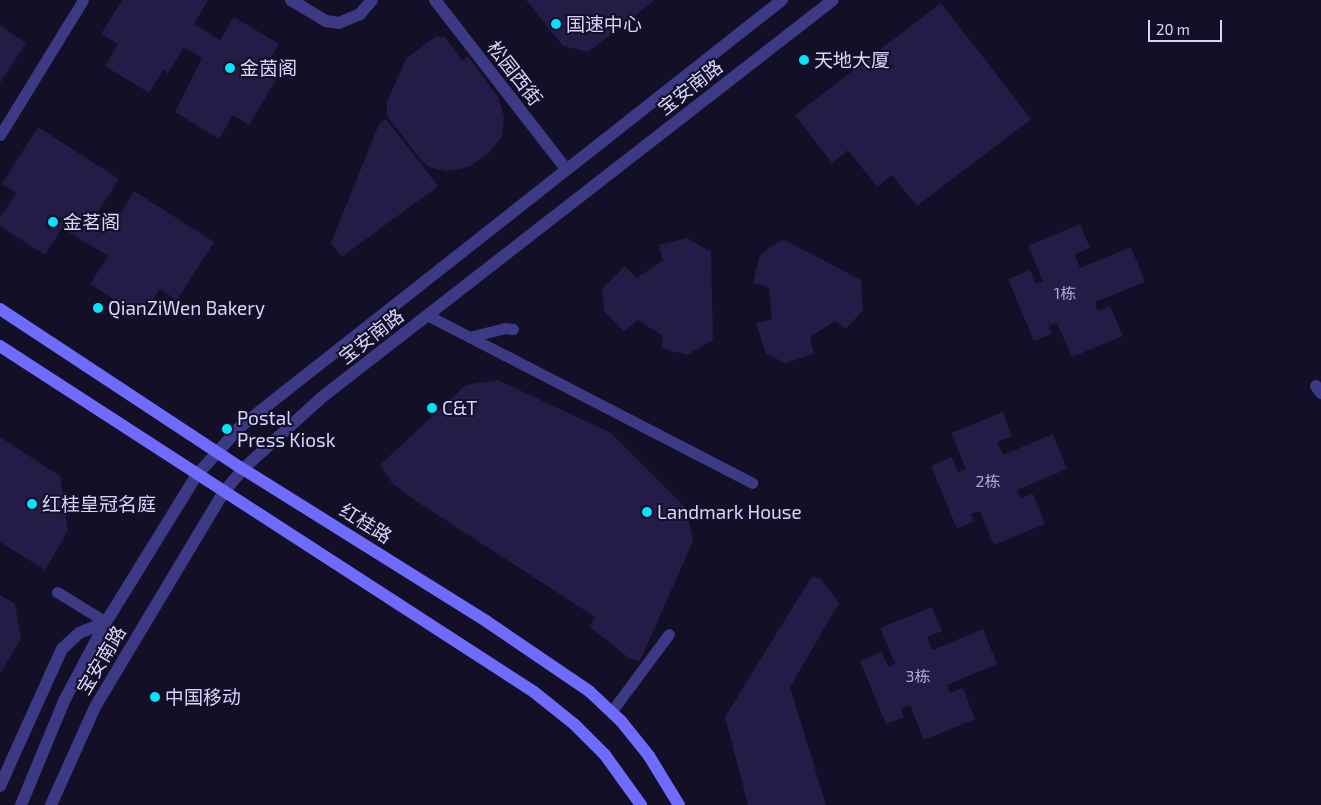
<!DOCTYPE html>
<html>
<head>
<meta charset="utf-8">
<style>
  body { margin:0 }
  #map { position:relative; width:1321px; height:805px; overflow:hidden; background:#130f26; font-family:"Exo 2","Noto Sans SC",sans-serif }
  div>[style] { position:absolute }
  .building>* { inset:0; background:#241b47 }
  .service>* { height:11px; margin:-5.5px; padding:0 5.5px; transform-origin:5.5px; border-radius:5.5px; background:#3d3a85 }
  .minor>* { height:12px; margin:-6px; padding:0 6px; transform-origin:6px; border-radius:6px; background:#3d3a85 }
  .tertiary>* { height:12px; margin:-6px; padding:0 6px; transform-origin:6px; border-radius:6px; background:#3d3a85 }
  .secondary>* { height:12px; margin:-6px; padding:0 6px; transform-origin:6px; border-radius:6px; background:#6f6bff }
  .dots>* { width:14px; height:14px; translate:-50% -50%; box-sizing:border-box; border:2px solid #130f26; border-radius:50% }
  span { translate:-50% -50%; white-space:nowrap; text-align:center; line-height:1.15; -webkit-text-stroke:4px #130f26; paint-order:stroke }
  .number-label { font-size:16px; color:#aca6d1 }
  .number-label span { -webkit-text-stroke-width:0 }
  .poi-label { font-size:19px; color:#d9d4ff }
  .left { translate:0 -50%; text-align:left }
  .street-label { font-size:19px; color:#d9d4ff }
  .scale { position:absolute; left:1148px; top:20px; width:74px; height:22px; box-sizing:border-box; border:2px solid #d9d4ff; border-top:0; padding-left:6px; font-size:15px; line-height:18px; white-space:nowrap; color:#d9d4ff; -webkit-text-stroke:4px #130f26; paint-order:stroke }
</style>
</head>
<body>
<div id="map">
  <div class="building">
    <i style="clip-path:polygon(122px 0,208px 0,194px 24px,220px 40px,234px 17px,279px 44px,263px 70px,277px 78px,249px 125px,233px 115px,219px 139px,175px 112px,202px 58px,184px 47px,168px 73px,163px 70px,149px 93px,105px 66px,118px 44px,101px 34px)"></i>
    <i style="clip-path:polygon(526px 0,655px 0,588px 52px,563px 46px)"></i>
    <i style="clip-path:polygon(941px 3px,1031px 119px,917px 206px,892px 175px,877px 187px,848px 150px,832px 163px,795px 115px)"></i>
    <i style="clip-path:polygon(0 25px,26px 43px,0 83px)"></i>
    <i style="clip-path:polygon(436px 36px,445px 37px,462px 61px,468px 56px,498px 97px,504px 117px,502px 136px,489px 153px,469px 167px,447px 171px,429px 167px,420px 159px,387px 116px,387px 102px,406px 59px)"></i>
    <i style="clip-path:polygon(386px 119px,438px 186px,342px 257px,331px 243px,379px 124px)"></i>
    <i style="clip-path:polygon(38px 127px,119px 179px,96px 215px,113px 226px,134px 191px,214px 242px,177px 300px,160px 289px,141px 317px,90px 284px,108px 256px,62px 228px,45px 255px,0 226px,0 218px,16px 193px,2px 184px)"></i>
    <i style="clip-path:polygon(1080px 224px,1090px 248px,1075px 254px,1080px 268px,1131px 247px,1145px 282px,1095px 302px,1098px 311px,1110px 306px,1123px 336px,1072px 357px,1057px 323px,1049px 326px,1052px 334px,1034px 341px,1008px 279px,1030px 270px,1036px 284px,1043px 281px,1028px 246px)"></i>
    <i style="clip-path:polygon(687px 238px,711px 252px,713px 340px,687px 355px,661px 348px,663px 336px,638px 320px,624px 332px,604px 311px,602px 289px,625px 266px,636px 278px,663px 261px,659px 245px)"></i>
    <i style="clip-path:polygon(783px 239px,861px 280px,863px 310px,846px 329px,835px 321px,810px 337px,814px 354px,786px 363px,766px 354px,756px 323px,772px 319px,769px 287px,753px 283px,760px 255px)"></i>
    <i style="clip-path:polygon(498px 380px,611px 433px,686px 508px,693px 541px,640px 661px,630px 659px,590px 627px,595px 617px,413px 499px,392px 483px,380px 465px,466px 385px)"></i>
    <i style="clip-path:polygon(1003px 412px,1012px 436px,997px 442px,1003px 455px,1053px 434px,1067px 469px,1017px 490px,1021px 498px,1033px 494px,1045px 524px,994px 545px,980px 511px,971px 514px,974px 521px,957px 529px,931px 466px,952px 457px,958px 472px,966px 469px,951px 433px)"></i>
    <i style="clip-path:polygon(0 437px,60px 476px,68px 531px,45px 570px,0 542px)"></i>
    <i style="clip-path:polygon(812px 576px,821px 579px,839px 603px,790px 687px,826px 805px,748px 805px,725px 717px)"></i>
    <i style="clip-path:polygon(0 595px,15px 604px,21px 639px,0 674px)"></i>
    <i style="clip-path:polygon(932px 607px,942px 631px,927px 637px,932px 650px,983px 629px,997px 664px,947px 685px,950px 693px,963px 688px,975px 719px,924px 740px,910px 705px,901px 709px,904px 717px,886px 724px,860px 661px,882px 652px,888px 667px,895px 664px,880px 628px)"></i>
  </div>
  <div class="service">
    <i style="left:0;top:135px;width:158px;rotate:-58.4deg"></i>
    <i style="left:427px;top:315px;width:366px;rotate:27.3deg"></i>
    <i style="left:469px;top:337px;width:36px;rotate:-14deg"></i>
    <i style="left:504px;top:328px;width:9px;rotate:6deg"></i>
    <i style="left:57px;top:592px;width:57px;rotate:31.5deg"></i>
    <i style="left:611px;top:712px;width:97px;rotate:-53.4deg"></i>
  </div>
  <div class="minor">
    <i style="left:291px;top:0;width:41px;rotate:31deg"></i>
    <i style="left:326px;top:21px;width:13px;rotate:9deg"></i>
    <i style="left:339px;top:23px;width:23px;rotate:-23deg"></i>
    <i style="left:360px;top:14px;width:18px;rotate:-49deg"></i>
    <i style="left:435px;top:0;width:214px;rotate:52.2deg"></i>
    <i style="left:1316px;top:386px;width:9px;rotate:54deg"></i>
    <i style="left:0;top:786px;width:150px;rotate:-65.7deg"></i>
    <i style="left:62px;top:649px;width:23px;rotate:-43deg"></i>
    <i style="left:79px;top:633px;width:29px;rotate:-22deg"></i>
  </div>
  <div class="tertiary">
    <i style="left:21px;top:805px;width:115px;rotate:-67.5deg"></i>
    <i style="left:65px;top:699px;width:87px;rotate:-62deg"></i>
    <i style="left:106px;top:622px;width:172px;rotate:-58.3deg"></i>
    <i style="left:196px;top:476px;width:66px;rotate:-48.1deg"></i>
    <i style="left:240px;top:427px;width:690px;rotate:-38.23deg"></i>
    <i style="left:51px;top:805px;width:107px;rotate:-65.8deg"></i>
    <i style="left:95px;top:707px;width:249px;rotate:-59.1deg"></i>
    <i style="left:223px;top:493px;width:31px;rotate:-50deg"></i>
    <i style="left:243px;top:469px;width:105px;rotate:-42.3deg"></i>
    <i style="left:321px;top:398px;width:648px;rotate:-37.86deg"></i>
  </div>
  <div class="secondary">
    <i style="left:0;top:309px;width:291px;rotate:33.4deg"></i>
    <i style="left:243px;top:469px;width:287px;rotate:32deg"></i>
    <i style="left:486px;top:621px;width:125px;rotate:34.2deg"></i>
    <i style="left:589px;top:691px;width:44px;rotate:43.2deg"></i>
    <i style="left:621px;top:721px;width:45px;rotate:51.3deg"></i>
    <i style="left:649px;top:756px;width:57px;rotate:58.5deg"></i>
    <i style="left:0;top:346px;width:636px;rotate:32.94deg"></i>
    <i style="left:534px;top:692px;width:51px;rotate:38.7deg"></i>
    <i style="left:574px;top:724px;width:44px;rotate:45deg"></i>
    <i style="left:605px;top:755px;width:62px;rotate:54.2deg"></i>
  </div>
  <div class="dots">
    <i style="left:556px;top:24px;background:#00e5ff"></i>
    <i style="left:804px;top:60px;background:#00e5ff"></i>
    <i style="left:230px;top:68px;background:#00e5ff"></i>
    <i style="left:53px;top:222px;background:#00e5ff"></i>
    <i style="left:98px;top:308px;background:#00e5ff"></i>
    <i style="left:432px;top:408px;background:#00e5ff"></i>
    <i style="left:227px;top:429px;background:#00e5ff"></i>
    <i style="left:32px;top:504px;background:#00e5ff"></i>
    <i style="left:647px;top:512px;background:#00e5ff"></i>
    <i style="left:155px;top:697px;background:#00e5ff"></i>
  </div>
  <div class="number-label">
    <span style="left:1065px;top:293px">1栋</span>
    <span style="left:988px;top:481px">2栋</span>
    <span style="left:918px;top:676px">3栋</span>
  </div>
  <div class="poi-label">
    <span class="left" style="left:566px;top:24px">国速中心</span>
    <span class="left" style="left:814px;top:60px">天地大厦</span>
    <span class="left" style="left:240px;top:68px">金茵阁</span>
    <span class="left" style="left:63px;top:222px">金茗阁</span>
    <span class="left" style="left:108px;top:308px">QianZiWen Bakery</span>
    <span class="left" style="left:442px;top:408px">C&amp;T</span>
    <span class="left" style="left:237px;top:429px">Postal<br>Press Kiosk</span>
    <span class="left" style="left:42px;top:504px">红桂皇冠名庭</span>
    <span class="left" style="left:657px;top:512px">Landmark House</span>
    <span class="left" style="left:165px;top:697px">中国移动</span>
  </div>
  <div class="street-label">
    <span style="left:515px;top:73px;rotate:52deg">松园西街</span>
    <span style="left:690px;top:87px;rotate:-38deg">宝安南路</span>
    <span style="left:371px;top:336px;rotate:-38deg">宝安南路</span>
    <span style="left:366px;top:523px;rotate:32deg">红桂路</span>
    <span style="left:101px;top:660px;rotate:-59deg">宝安南路</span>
  </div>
  <div class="scale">20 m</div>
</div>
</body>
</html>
